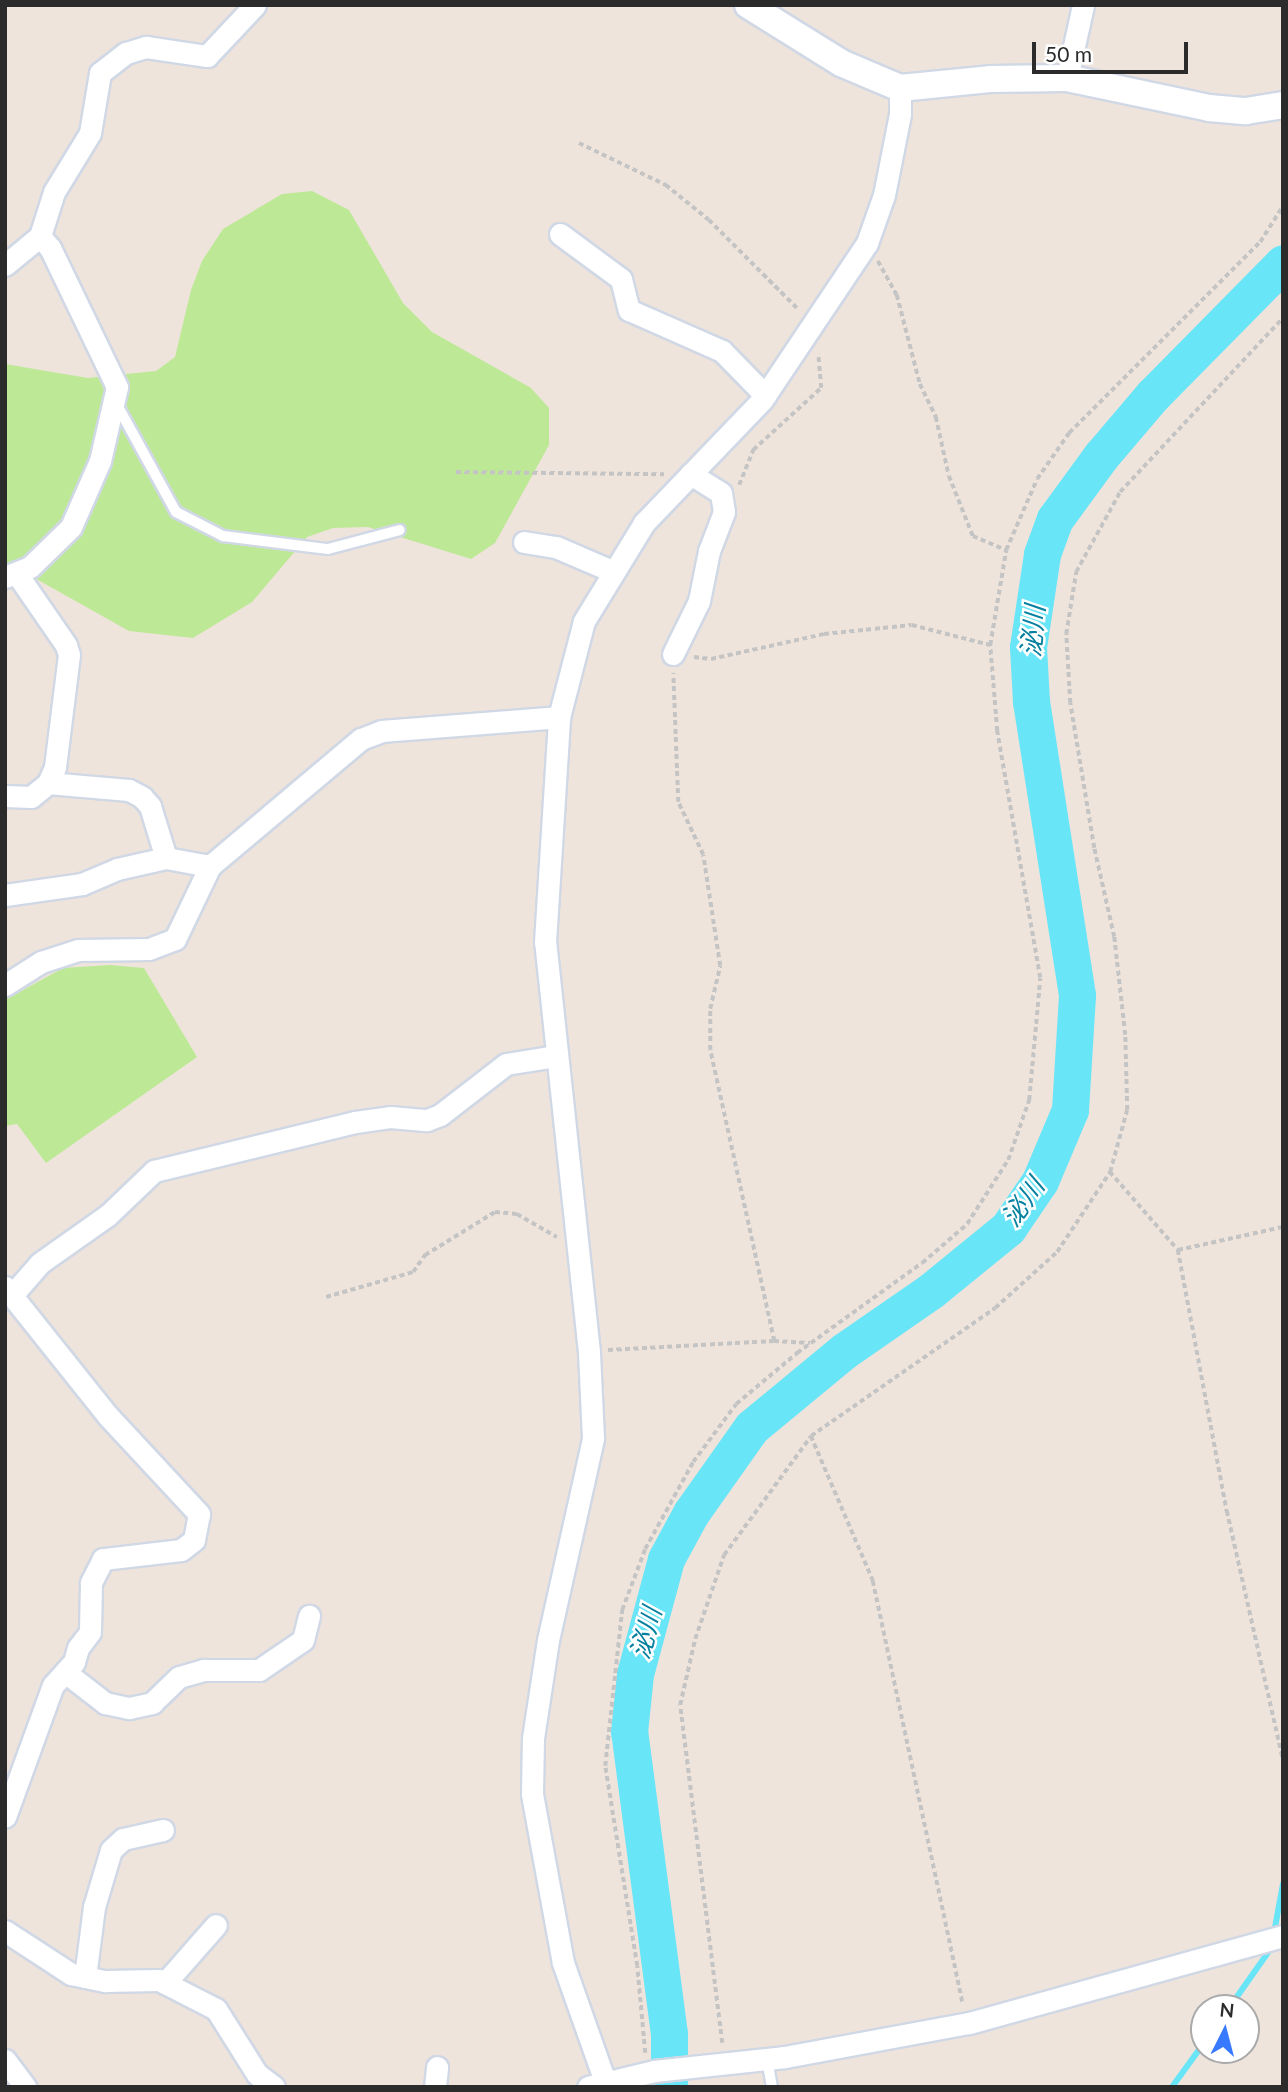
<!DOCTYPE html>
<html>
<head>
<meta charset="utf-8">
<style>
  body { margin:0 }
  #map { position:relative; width:1288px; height:2092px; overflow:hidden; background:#eee4dc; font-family:Lato,"Noto Sans JP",sans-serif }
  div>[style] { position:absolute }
  .green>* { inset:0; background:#bde895 }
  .stream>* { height:6px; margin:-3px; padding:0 3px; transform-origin:3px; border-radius:3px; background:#68e5f7 }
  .river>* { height:37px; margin:-18.5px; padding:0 18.5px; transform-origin:18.5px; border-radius:18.5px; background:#68e5f7 }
  .path>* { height:3.5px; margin-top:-1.75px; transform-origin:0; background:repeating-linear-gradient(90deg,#c4c4c4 0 5px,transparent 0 8.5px) }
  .roads { filter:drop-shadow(2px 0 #d1d8e5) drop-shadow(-2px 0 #d1d8e5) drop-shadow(0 2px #d1d8e5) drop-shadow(0 -2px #d1d8e5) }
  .service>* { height:10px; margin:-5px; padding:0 5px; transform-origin:5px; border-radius:5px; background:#fff }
  .minor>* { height:21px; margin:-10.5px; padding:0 10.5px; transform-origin:10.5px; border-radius:10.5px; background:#fff }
  .tertiary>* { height:26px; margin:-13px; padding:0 13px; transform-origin:13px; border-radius:13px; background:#fff }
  span { translate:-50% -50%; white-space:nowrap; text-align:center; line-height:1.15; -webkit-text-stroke:5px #fff; paint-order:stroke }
  .water-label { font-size:26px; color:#05809f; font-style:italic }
  .frame { position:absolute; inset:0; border:7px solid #2b2b2b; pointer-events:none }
  .north { position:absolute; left:1190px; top:1994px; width:70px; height:70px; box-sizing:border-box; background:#fff; border:2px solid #aaa; border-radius:50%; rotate:6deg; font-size:19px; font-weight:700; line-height:28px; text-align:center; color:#2b2b2b }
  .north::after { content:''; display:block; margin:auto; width:24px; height:32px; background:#387aff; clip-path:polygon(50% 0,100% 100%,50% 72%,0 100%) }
  .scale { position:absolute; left:1032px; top:42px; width:156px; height:32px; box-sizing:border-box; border:4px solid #2b2b2b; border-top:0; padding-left:9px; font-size:21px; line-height:24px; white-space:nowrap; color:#2b2b2b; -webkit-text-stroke:5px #fff; paint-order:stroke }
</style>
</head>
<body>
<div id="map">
  <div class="green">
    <i style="clip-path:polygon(312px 191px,349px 210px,403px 303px,432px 332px,531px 388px,549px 408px,549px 445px,495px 543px,471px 559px,368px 527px,333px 528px,307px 537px,252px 602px,193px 638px,129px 631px,31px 576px,5px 568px,5px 364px,88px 378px,156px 371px,175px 357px,191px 290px,202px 261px,223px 229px,282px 194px)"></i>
    <i style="clip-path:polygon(110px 965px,144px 968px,197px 1057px,46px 1163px,17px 1124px,5px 1126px,5px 1000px,63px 968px)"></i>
  </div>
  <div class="stream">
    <i style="left:1274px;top:1933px;width:50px;rotate:-79.6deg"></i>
    <i style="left:1229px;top:2008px;width:78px;rotate:-54.9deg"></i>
    <i style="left:1172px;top:2087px;width:54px;rotate:-54deg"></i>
  </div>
  <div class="river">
    <i style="left:669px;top:2087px;width:53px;rotate:-90deg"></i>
    <i style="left:669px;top:2034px;width:305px;rotate:-97.5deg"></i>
    <i style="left:629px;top:1732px;width:58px;rotate:-84.1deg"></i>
    <i style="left:635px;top:1674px;width:119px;rotate:-74.9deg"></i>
    <i style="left:666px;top:1559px;width:52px;rotate:-61.5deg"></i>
    <i style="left:691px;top:1513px;width:105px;rotate:-54.7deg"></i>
    <i style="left:752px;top:1427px;width:119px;rotate:-39.6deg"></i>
    <i style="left:844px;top:1351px;width:107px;rotate:-34.7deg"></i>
    <i style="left:932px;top:1290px;width:98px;rotate:-39.2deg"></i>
    <i style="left:1008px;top:1228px;width:57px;rotate:-55.8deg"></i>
    <i style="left:1040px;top:1181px;width:77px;rotate:-67.1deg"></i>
    <i style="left:1070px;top:1110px;width:115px;rotate:-86.5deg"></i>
    <i style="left:1077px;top:995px;width:298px;rotate:-98.9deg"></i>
    <i style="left:1031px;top:701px;width:54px;rotate:-93.2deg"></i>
    <i style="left:1028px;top:647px;width:94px;rotate:-81.4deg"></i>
    <i style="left:1042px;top:554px;width:37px;rotate:-70deg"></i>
    <i style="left:1055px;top:519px;width:78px;rotate:-53.9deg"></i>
    <i style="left:1101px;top:456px;width:80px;rotate:-49.6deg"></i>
    <i style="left:1153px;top:395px;width:185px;rotate:-45.4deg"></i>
  </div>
  <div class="path">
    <i style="left:579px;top:143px;width:97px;rotate:25.8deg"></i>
    <i style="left:666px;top:185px;width:55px;rotate:39.1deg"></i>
    <i style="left:709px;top:220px;width:126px;rotate:45deg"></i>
    <i style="left:878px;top:261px;width:39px;rotate:61deg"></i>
    <i style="left:897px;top:295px;width:92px;rotate:75.5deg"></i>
    <i style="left:920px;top:384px;width:37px;rotate:64deg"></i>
    <i style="left:936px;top:417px;width:60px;rotate:77.6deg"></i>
    <i style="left:949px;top:476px;width:65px;rotate:68.2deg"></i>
    <i style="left:973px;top:536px;width:36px;rotate:23deg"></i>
    <i style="left:456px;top:472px;width:208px;rotate:0.6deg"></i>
    <i style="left:739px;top:485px;width:38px;rotate:-68deg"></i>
    <i style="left:753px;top:450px;width:92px;rotate:-42.4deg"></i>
    <i style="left:821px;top:388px;width:34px;rotate:-95deg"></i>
    <i style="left:694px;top:657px;width:17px;rotate:7deg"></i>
    <i style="left:711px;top:659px;width:116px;rotate:-12.5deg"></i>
    <i style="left:824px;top:634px;width:88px;rotate:-5.8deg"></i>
    <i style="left:912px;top:625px;width:81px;rotate:14.4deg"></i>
    <i style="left:990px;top:645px;width:96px;rotate:-80.4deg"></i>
    <i style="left:1006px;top:550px;width:77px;rotate:-66.4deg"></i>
    <i style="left:1037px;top:479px;width:56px;rotate:-55.2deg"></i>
    <i style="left:1069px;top:433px;width:270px;rotate:-45deg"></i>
    <i style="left:1260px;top:242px;width:43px;rotate:-57.4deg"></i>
    <i style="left:1110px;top:1172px;width:103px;rotate:48.9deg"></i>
    <i style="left:1178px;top:1250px;width:266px;rotate:79.4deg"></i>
    <i style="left:1227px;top:1511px;width:255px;rotate:77.3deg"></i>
    <i style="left:1178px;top:1250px;width:107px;rotate:-12.4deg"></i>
    <i style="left:326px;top:1297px;width:91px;rotate:-16deg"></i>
    <i style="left:413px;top:1272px;width:21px;rotate:-55deg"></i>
    <i style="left:425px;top:1255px;width:82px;rotate:-31.6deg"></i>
    <i style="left:495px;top:1212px;width:22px;rotate:5deg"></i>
    <i style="left:517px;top:1214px;width:46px;rotate:29.9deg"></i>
    <i style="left:774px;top:1341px;width:36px;rotate:3deg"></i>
    <i style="left:608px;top:1350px;width:166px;rotate:-3.1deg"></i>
    <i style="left:774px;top:1341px;width:298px;rotate:-102.4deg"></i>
    <i style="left:710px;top:1050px;width:41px;rotate:-90deg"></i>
    <i style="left:710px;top:1009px;width:44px;rotate:-76.9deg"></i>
    <i style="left:720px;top:966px;width:112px;rotate:-98.7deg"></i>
    <i style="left:703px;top:855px;width:59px;rotate:-115.3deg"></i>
    <i style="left:678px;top:802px;width:129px;rotate:-92.2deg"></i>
    <i style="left:811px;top:1436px;width:158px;rotate:66.8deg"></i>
    <i style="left:873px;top:1581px;width:431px;rotate:78deg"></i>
    <i style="left:722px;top:2043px;width:341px;rotate:-97.1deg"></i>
    <i style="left:680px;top:1705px;width:68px;rotate:-77.2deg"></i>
    <i style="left:695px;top:1639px;width:89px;rotate:-71deg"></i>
    <i style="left:724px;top:1555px;width:147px;rotate:-53.8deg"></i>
    <i style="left:811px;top:1436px;width:224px;rotate:-34.8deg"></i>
    <i style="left:995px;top:1308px;width:84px;rotate:-42.1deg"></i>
    <i style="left:1057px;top:1252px;width:96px;rotate:-56.5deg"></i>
    <i style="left:1110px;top:1172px;width:64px;rotate:-74.7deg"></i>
    <i style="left:1127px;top:1110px;width:75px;rotate:-91.5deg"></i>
    <i style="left:1125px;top:1035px;width:99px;rotate:-96.4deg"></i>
    <i style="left:1114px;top:937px;width:91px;rotate:-102.7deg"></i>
    <i style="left:1094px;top:848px;width:147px;rotate:-99.4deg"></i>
    <i style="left:1070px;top:703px;width:69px;rotate:-93.3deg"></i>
    <i style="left:1066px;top:634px;width:63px;rotate:-80.8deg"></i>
    <i style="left:1076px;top:572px;width:91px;rotate:-61.2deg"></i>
    <i style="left:1120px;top:492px;width:238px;rotate:-46.9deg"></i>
    <i style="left:645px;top:2053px;width:87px;rotate:-95.3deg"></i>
    <i style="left:637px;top:1966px;width:203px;rotate:-99.1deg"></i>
    <i style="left:605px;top:1766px;width:157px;rotate:-83.8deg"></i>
    <i style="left:622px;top:1610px;width:65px;rotate:-69.3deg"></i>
    <i style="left:645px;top:1549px;width:99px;rotate:-61.1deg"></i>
    <i style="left:693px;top:1462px;width:72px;rotate:-53.4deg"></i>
    <i style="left:736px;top:1404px;width:80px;rotate:-39.9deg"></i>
    <i style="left:797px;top:1353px;width:154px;rotate:-35.8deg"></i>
    <i style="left:922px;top:1263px;width:60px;rotate:-40.9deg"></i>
    <i style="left:967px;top:1224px;width:76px;rotate:-57.4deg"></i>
    <i style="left:1008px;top:1160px;width:64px;rotate:-70.7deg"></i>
    <i style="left:1029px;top:1100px;width:122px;rotate:-84.8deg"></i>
    <i style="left:1040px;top:978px;width:251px;rotate:-99.9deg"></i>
    <i style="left:997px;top:731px;width:86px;rotate:-94.7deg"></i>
  </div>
  <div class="roads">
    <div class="service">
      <i style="left:116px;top:403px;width:124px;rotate:61.2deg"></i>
      <i style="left:176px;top:512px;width:53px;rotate:27.1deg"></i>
      <i style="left:223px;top:536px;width:106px;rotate:7.1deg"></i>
      <i style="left:328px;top:549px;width:74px;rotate:-14.8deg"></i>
      <i style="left:767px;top:2059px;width:28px;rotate:80deg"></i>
    </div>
    <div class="minor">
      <i style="left:1067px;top:78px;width:75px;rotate:-77.6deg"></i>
      <i style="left:560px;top:234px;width:76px;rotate:36.4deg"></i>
      <i style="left:621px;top:279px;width:32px;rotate:76deg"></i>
      <i style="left:629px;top:310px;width:102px;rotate:23.8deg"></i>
      <i style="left:722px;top:351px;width:62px;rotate:45.7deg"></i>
      <i style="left:5px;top:265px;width:45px;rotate:-39.6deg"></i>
      <i style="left:40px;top:236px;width:46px;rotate:-72.3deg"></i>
      <i style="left:54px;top:192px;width:69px;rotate:-58.6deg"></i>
      <i style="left:90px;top:133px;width:61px;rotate:-80.5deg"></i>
      <i style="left:100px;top:73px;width:33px;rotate:-38deg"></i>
      <i style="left:126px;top:53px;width:21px;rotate:-17deg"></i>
      <i style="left:146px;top:47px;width:62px;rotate:8.4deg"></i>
      <i style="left:207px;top:56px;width:70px;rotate:-46.7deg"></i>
      <i style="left:524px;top:542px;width:32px;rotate:9deg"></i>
      <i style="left:556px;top:547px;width:63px;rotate:23.3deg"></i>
      <i style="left:5px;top:577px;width:27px;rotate:-22deg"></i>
      <i style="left:30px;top:567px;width:57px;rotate:-44.3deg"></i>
      <i style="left:71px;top:527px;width:72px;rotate:-66.3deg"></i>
      <i style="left:100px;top:461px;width:76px;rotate:-77.1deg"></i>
      <i style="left:117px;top:387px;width:154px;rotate:-115.7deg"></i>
      <i style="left:50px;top:248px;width:16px;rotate:-130deg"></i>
      <i style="left:673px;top:654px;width:59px;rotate:-63.9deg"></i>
      <i style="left:699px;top:601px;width:51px;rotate:-78.7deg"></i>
      <i style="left:709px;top:551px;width:42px;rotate:-69deg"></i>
      <i style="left:724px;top:512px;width:19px;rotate:-99deg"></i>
      <i style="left:721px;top:493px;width:36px;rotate:-148deg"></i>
      <i style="left:48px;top:783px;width:81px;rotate:4.9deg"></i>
      <i style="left:129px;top:790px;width:15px;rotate:28deg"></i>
      <i style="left:142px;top:797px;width:12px;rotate:48deg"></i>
      <i style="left:150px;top:806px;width:54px;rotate:72.9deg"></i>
      <i style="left:5px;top:796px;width:26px;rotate:2deg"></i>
      <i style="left:31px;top:797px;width:22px;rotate:-39deg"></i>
      <i style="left:48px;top:783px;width:17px;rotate:-66deg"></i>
      <i style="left:55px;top:767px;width:113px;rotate:-82.9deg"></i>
      <i style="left:69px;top:655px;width:10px;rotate:-107deg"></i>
      <i style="left:66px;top:645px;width:86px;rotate:-124.6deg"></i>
      <i style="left:5px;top:895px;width:78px;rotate:-8.1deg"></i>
      <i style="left:82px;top:884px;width:38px;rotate:-23deg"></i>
      <i style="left:117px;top:869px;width:50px;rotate:-12.7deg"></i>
      <i style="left:166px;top:858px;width:45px;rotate:10.3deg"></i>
      <i style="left:5px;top:985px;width:43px;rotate:-32.6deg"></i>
      <i style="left:41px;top:962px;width:39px;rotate:-18deg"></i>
      <i style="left:78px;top:950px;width:71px;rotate:-0.8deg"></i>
      <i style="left:149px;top:949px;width:28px;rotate:-21deg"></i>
      <i style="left:175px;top:939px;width:81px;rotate:-64.4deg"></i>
      <i style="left:210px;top:866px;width:197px;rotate:-40.1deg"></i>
      <i style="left:361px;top:739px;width:22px;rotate:-21deg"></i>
      <i style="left:382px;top:731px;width:178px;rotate:-4.5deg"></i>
      <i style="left:5px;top:1287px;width:165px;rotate:51.4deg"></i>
      <i style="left:108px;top:1416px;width:134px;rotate:47.1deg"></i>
      <i style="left:199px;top:1514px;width:26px;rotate:101deg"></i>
      <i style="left:194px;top:1540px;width:16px;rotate:142deg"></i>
      <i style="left:181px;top:1550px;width:79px;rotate:173.4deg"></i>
      <i style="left:103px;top:1559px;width:27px;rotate:117deg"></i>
      <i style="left:91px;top:1583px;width:49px;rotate:91.2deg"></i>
      <i style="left:90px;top:1632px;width:20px;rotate:127deg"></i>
      <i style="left:78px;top:1648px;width:15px;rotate:106deg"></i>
      <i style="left:74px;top:1662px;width:31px;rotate:132deg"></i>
      <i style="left:53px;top:1685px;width:140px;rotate:110deg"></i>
      <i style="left:13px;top:1294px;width:41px;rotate:-48.9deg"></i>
      <i style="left:40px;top:1263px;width:83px;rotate:-35.2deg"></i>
      <i style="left:108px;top:1215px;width:64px;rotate:-43.7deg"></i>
      <i style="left:154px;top:1171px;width:207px;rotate:-13.7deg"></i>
      <i style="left:355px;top:1122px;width:35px;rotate:-8deg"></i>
      <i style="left:390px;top:1117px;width:37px;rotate:5deg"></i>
      <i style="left:427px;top:1120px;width:14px;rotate:-21deg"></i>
      <i style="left:440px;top:1115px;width:83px;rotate:-37.7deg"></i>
      <i style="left:506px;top:1064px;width:51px;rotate:-9.1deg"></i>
      <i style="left:65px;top:1672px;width:51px;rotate:37.8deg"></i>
      <i style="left:105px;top:1703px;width:25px;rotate:12deg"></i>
      <i style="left:129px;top:1708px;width:24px;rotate:-12deg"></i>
      <i style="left:152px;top:1703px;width:37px;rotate:-44deg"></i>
      <i style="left:179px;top:1677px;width:26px;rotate:-16deg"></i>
      <i style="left:204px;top:1670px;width:55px"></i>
      <i style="left:259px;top:1670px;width:53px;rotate:-34.3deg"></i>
      <i style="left:303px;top:1640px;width:25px;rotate:-76deg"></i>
      <i style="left:5px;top:1931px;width:79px;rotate:33.1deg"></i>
      <i style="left:71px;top:1974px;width:35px;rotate:12deg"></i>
      <i style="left:105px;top:1981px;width:54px;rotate:-1.1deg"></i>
      <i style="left:159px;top:1980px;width:64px;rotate:27deg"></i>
      <i style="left:216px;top:2009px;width:77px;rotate:57.8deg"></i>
      <i style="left:257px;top:2074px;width:21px;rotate:37deg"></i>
      <i style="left:85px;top:1977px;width:71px;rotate:-82.7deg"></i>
      <i style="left:94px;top:1907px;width:59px;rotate:-73.4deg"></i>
      <i style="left:111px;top:1850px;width:16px;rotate:-43deg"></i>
      <i style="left:123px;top:1839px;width:41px;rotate:-12.7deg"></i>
      <i style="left:165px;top:1983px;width:77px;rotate:-48.7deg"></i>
      <i style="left:5px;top:2060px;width:34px;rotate:53deg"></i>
      <i style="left:435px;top:2087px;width:20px;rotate:-84deg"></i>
      <i style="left:588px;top:2087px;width:68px;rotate:-13.6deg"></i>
      <i style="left:654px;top:2071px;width:132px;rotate:-6.1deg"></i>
      <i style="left:785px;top:2057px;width:187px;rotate:-10.5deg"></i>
      <i style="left:969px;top:2023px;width:326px;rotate:-15.5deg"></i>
      <i style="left:607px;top:2087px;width:132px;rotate:-109.5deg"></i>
      <i style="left:563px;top:1963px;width:172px;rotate:-100.4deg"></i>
      <i style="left:532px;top:1794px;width:56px;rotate:-89deg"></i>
      <i style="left:533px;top:1738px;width:99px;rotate:-81.3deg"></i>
      <i style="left:548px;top:1640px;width:207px;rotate:-77.4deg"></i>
      <i style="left:593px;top:1438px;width:86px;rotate:-92.7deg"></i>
      <i style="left:589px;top:1352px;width:412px;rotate:-96.1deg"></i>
      <i style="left:545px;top:942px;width:225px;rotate:-86.4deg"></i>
      <i style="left:559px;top:717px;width:99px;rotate:-75.4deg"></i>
      <i style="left:584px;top:621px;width:115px;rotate:-58.5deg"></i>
      <i style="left:644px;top:523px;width:170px;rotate:-46.2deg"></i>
      <i style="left:762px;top:400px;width:189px;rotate:-56.2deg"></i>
      <i style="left:867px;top:243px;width:51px;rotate:-70.5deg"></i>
      <i style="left:884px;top:195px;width:83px;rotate:-78.8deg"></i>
      <i style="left:900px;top:114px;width:26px;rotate:-90deg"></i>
    </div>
    <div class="tertiary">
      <i style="left:748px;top:5px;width:110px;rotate:31.9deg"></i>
      <i style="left:841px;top:63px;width:64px;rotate:23deg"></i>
      <i style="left:900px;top:88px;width:90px;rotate:-5.7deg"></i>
      <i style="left:990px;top:79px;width:77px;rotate:-0.7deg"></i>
      <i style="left:1067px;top:78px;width:145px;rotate:11.9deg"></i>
      <i style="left:1209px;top:108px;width:37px;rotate:5deg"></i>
      <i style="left:1246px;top:111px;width:37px;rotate:-9deg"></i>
    </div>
  </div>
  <div class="water-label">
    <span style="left:1033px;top:631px;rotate:-85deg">泌川</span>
    <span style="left:1023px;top:1202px;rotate:-55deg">泌川</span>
    <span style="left:646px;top:1633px;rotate:-75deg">泌川</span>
  </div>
  <div class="frame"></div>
  <div class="north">N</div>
  <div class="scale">50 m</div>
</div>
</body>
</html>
